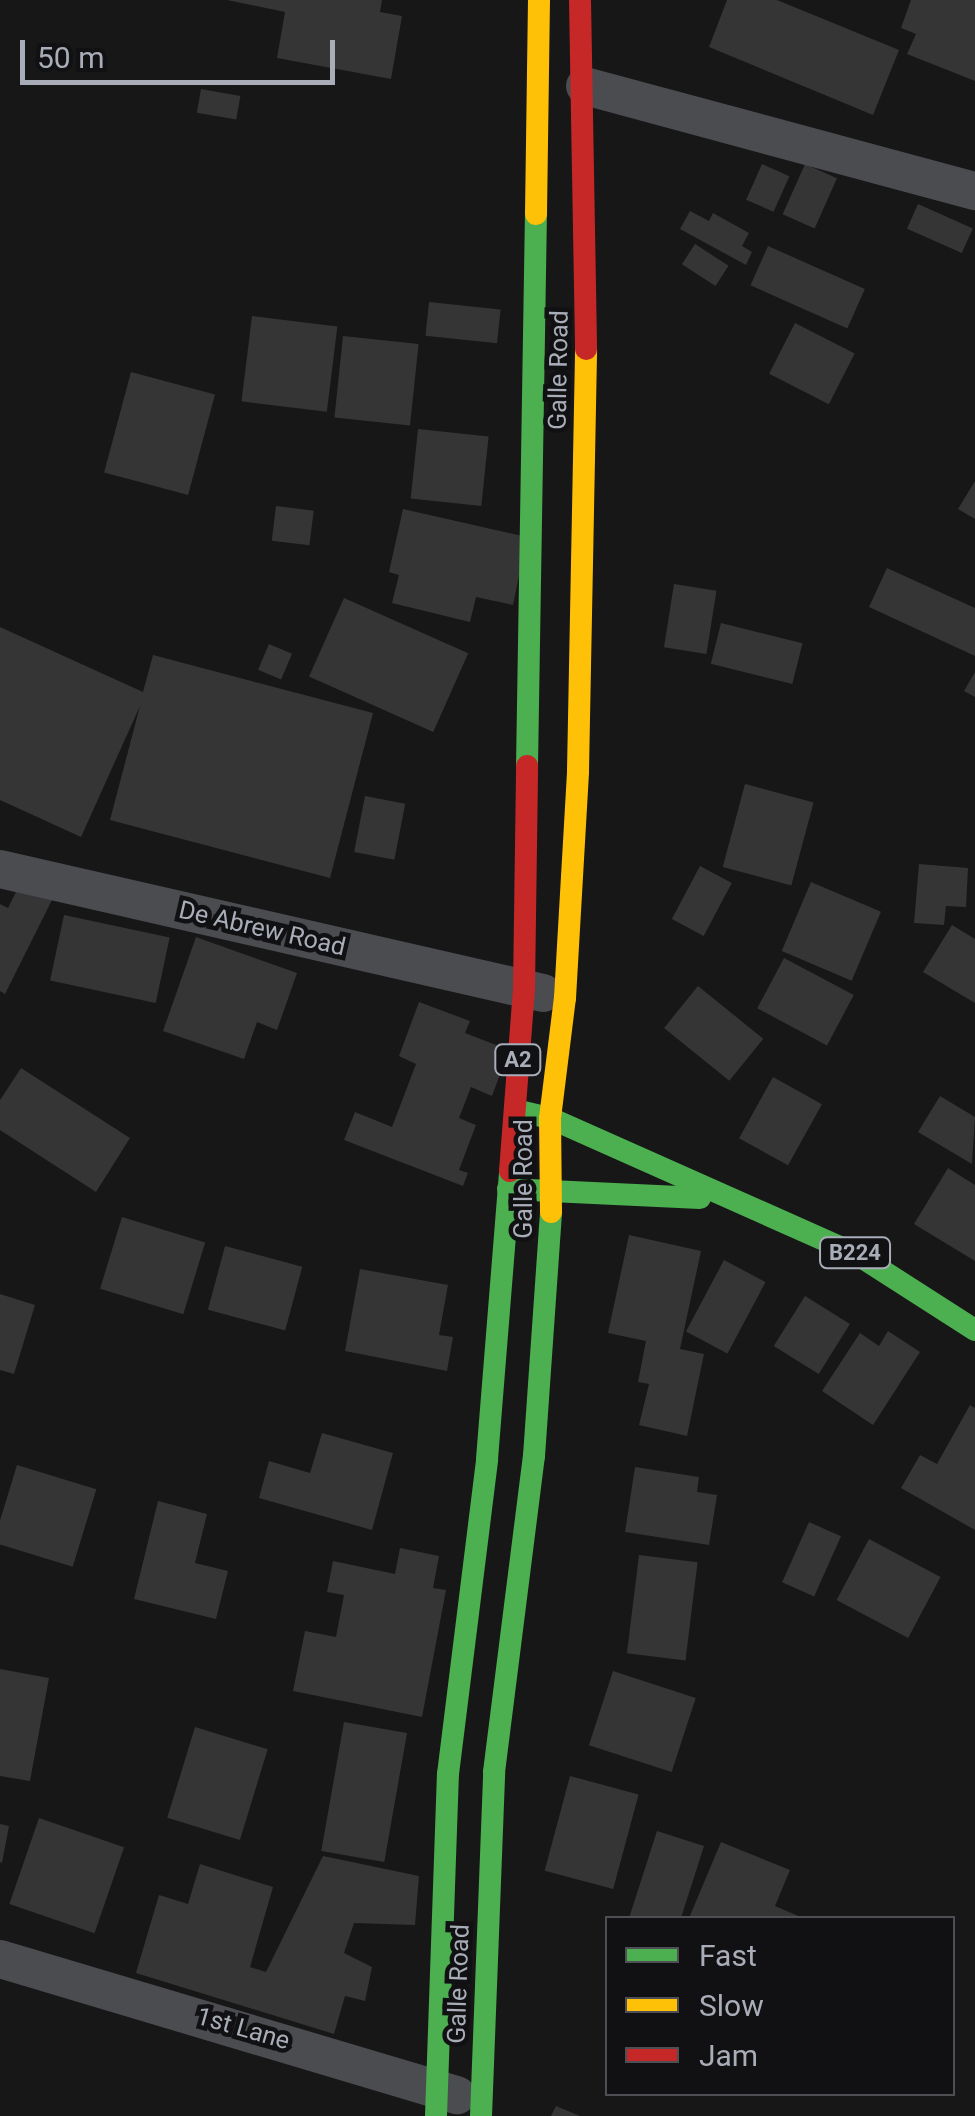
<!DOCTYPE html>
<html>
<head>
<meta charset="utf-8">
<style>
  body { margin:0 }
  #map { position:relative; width:975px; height:2116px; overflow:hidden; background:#171717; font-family:Roboto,sans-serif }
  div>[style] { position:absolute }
  .building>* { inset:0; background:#353536; transform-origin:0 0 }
  .street>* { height:38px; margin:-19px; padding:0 19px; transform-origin:19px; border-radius:19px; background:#4b4c50 }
  .fast>* { height:22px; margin:-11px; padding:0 11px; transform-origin:11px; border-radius:11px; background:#4caf50 }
  .slow>* { height:22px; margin:-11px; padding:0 11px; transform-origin:11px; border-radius:11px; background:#ffc107 }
  .jam>* { height:22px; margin:-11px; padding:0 11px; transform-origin:11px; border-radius:11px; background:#c62828 }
  span { translate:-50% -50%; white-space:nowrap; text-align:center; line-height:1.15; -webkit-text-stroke:9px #111113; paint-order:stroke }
  .shield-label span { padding:2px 8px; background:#111113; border:2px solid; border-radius:8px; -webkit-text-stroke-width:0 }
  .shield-label { font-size:22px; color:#a8adb8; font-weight:700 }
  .street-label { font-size:25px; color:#a8adb8 }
  .legend { position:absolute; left:605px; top:1916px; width:350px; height:180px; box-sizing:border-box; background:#111113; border:2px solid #4d4f55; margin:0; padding:12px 18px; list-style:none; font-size:30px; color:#a8adb8 }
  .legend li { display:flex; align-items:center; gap:20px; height:50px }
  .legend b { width:50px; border:2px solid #4d4f55 }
  .scale { position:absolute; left:20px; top:40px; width:315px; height:45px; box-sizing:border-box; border:5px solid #a8adb8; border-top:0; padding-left:12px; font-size:30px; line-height:35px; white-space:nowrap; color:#a8adb8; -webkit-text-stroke:8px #111113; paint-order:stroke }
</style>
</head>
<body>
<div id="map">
  <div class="building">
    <i style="clip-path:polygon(227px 0,382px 0,380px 12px,402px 16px,391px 79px,277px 58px,285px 12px)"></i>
    <i style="clip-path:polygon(727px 0,777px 0,899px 50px,873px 115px,709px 47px)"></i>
    <i style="clip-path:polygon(911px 0,975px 0,975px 81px,907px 54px,916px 34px,901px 28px)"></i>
    <i style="left:201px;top:89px;width:40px;height:24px;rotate:10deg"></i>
    <i style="left:762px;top:164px;width:30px;height:39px;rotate:24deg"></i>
    <i style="left:805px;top:164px;width:35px;height:55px;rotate:24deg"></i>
    <i style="left:918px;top:204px;width:60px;height:27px;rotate:24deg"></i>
    <i style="clip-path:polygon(690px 211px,709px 221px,713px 213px,749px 233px,742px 246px,752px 252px,746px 265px,680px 229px)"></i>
    <i style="left:695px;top:244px;width:40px;height:24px;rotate:33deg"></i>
    <i style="left:768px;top:246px;width:106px;height:43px;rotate:24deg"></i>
    <i style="left:429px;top:302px;width:72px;height:34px;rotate:6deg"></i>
    <i style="left:252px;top:316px;width:86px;height:86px;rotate:7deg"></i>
    <i style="left:795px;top:323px;width:67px;height:57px;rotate:27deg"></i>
    <i style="left:343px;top:336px;width:76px;height:82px;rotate:6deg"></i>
    <i style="left:131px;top:372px;width:87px;height:104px;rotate:15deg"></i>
    <i style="left:418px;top:429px;width:71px;height:70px;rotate:6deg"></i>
    <i style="clip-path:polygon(975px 481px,975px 519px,958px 509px)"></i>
    <i style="left:276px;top:506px;width:38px;height:35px;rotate:7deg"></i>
    <i style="clip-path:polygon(403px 509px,527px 537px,513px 605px,476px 597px,470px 622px,392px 603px,399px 575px,389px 572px)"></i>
    <i style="clip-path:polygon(887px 568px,975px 608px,975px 656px,869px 607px)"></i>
    <i style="left:674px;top:584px;width:43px;height:64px;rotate:9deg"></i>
    <i style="left:344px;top:598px;width:136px;height:86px;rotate:24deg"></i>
    <i style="left:721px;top:623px;width:84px;height:42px;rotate:14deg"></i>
    <i style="clip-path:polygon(0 627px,143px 692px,153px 655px,373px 713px,330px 878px,110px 820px,140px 706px,81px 837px,0 800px)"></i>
    <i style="left:269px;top:644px;width:25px;height:28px;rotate:23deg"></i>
    <i style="clip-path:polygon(975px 672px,975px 697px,964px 691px)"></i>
    <i style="left:745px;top:784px;width:71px;height:86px;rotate:15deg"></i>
    <i style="left:365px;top:796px;width:41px;height:57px;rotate:11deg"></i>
    <i style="clip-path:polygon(919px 864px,968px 868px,966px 907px,946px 906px,944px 925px,914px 923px)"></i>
    <i style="left:700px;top:866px;width:36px;height:60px;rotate:28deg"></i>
    <i style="left:811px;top:882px;width:76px;height:75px;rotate:23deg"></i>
    <i style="clip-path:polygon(20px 884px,52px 900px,5px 994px,0 991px,0 904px,8px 908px)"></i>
    <i style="left:64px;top:915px;width:108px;height:67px;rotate:12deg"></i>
    <i style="clip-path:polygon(952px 925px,975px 939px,975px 1003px,923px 972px)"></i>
    <i style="clip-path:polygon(196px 937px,297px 973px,277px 1030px,257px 1022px,244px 1059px,163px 1031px)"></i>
    <i style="left:784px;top:958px;width:79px;height:57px;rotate:28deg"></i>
    <i style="left:698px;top:986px;width:84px;height:54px;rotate:39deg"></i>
    <i style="clip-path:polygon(419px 1002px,470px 1021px,465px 1033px,509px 1050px,492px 1096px,471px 1087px,459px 1118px,476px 1125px,459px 1170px,468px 1173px,463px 1186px,344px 1140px,355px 1112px,392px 1127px,416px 1064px,399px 1056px)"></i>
    <i style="clip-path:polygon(21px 1068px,130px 1138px,96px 1192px,0 1130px,0 1100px)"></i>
    <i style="left:773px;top:1077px;width:56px;height:70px;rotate:29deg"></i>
    <i style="clip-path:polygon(940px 1096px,975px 1117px,972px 1164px,918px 1132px)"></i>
    <i style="clip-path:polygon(948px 1168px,975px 1185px,975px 1261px,914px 1224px)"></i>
    <i style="left:122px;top:1217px;width:87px;height:75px;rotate:17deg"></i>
    <i style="clip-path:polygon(629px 1235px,701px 1251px,680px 1349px,704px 1354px,687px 1436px,639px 1425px,649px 1384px,638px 1382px,646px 1341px,608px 1333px)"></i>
    <i style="left:225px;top:1246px;width:80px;height:66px;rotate:15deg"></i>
    <i style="left:724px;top:1260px;width:47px;height:81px;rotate:28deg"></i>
    <i style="clip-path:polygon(360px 1269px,448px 1285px,439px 1335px,453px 1337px,447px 1371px,345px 1351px)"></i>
    <i style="clip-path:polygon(0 1294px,35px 1305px,14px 1374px,0 1370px)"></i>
    <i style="left:805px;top:1296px;width:53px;height:59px;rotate:32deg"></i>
    <i style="clip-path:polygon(888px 1331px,920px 1352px,873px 1425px,822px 1391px,860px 1333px,879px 1346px)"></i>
    <i style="clip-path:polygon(970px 1405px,975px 1408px,975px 1530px,901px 1488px,920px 1455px,937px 1464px)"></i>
    <i style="clip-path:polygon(322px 1433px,393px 1453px,372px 1530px,259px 1498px,269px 1461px,310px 1473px)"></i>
    <i style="left:17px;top:1465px;width:83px;height:81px;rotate:17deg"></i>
    <i style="clip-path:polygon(635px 1467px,699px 1477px,697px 1492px,717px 1495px,709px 1545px,625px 1532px)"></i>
    <i style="clip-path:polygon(158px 1501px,207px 1514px,195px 1563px,228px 1571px,216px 1619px,134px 1599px)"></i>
    <i style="left:809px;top:1522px;width:35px;height:66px;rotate:24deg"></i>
    <i style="left:869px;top:1539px;width:81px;height:69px;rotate:28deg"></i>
    <i style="clip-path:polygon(400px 1548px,439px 1556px,433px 1588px,446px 1590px,422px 1717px,293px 1691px,305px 1631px,336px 1637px,344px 1595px,327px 1592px,333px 1561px,395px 1574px)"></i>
    <i style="left:639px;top:1555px;width:59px;height:99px;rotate:7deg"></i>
    <i style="clip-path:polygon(0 1669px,49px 1678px,30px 1781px,0 1776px)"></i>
    <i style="left:613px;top:1671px;width:87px;height:78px;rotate:18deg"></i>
    <i style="left:344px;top:1722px;width:64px;height:131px;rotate:10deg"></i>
    <i style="left:195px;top:1727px;width:76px;height:95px;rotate:17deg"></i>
    <i style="left:570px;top:1776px;width:71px;height:98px;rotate:15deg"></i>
    <i style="left:39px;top:1818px;width:90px;height:91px;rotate:19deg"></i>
    <i style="clip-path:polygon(0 1824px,9px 1826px,2px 1863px,0 1862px)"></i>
    <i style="clip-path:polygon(657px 1831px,704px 1846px,681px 1918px,629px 1918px)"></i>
    <i style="clip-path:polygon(721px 1842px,790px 1870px,775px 1906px,803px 1918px,689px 1918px)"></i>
    <i style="clip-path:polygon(323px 1856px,419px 1876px,415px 1925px,354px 1923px,344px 1953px,372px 1967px,365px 2001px,345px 1996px,334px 2034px,136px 1973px,159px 1895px,188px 1904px,200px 1864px,273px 1887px,250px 1967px,266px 1972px)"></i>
    <i style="clip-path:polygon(556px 2106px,580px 2116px,551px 2116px)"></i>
  </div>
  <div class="street">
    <i style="left:585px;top:86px;width:404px;rotate:15.1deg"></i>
    <i style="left:0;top:869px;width:557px;rotate:12.86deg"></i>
    <i style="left:0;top:1959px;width:477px;rotate:16.6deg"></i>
  </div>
  <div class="fast">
    <i style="left:527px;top:766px;width:552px;rotate:-89.07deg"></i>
    <i style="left:515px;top:1110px;width:36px;rotate:13deg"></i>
    <i style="left:550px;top:1118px;width:337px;rotate:24deg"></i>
    <i style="left:858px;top:1255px;width:139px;rotate:32.7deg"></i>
    <i style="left:508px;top:1189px;width:192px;rotate:2.7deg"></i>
    <i style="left:436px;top:2116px;width:342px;rotate:-88deg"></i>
    <i style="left:448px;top:1774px;width:317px;rotate:-82.9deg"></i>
    <i style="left:487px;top:1459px;width:289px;rotate:-85.4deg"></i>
    <i style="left:481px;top:2116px;width:344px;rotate:-87.8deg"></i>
    <i style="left:494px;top:1772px;width:319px;rotate:-82.8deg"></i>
    <i style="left:534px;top:1456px;width:245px;rotate:-86deg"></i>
  </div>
  <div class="slow">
    <i style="left:536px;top:214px;width:214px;rotate:-89.2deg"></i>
    <i style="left:551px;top:1212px;width:94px;rotate:-90.6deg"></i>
    <i style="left:550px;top:1118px;width:121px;rotate:-82.9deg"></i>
    <i style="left:565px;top:998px;width:227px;rotate:-86.7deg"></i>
    <i style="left:578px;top:771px;width:422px;rotate:-88.9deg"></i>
  </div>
  <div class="jam">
    <i style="left:580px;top:0;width:349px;rotate:89deg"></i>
    <i style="left:510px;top:1171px;width:183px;rotate:-85.6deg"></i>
    <i style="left:524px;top:989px;width:223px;rotate:-89.2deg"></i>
  </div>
  <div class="shield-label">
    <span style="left:518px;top:1060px">A2</span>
    <span style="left:855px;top:1253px">B224</span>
  </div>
  <div class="street-label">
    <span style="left:559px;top:370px;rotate:-89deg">Galle Road</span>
    <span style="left:262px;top:929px;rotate:13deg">De Abrew Road</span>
    <span style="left:524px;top:1179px;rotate:-90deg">Galle Road</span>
    <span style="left:459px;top:1984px;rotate:-88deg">Galle Road</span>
    <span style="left:243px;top:2029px;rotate:16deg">1st Lane</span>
  </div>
  <ul class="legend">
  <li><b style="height:12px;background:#4caf50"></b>Fast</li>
  <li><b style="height:12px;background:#ffc107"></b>Slow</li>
  <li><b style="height:12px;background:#c62828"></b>Jam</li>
  </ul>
  <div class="scale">50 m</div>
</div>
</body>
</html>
